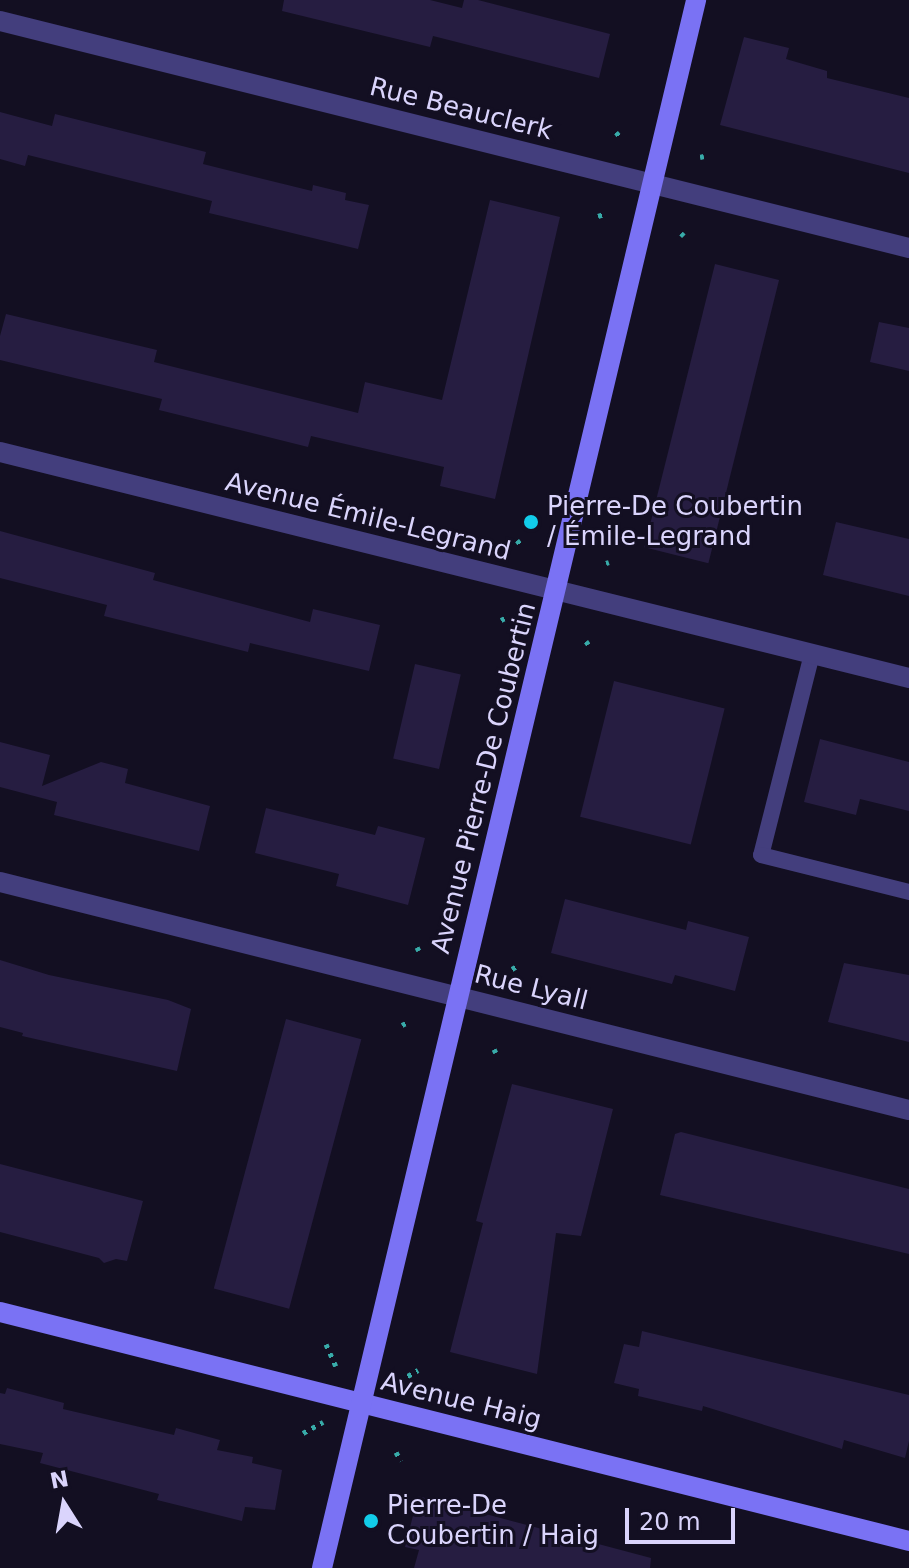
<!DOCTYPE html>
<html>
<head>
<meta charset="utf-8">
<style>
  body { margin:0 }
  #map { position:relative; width:909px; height:1568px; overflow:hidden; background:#130f22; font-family:"DejaVu Sans",sans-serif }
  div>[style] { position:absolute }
  .building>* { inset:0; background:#261d41; transform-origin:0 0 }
  .path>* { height:5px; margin-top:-2.5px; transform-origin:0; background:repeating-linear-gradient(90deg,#38aba9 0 4px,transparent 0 10px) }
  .lane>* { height:16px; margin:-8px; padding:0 8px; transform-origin:8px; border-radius:8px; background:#433e7d }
  .street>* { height:20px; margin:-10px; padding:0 10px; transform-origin:10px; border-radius:10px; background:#433e7d }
  .secondary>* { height:20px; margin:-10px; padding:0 10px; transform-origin:10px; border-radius:10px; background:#7a72f4 }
  .dots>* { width:22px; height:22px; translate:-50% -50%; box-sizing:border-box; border:4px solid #130f22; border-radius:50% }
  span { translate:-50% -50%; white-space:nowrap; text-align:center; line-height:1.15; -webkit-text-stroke:6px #130f22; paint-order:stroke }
  .street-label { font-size:26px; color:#dad4fc }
  .poi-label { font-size:26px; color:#dad4fc }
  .left { translate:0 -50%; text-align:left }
  .north { position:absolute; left:24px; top:1464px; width:80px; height:80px; -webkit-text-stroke:6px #130f22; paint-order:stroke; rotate:349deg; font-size:22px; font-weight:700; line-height:32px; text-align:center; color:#dad4fc }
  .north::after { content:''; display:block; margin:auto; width:28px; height:36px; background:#dad4fc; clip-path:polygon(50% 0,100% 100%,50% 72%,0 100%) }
  .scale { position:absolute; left:625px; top:1508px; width:110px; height:36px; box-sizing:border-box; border:4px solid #dad4fc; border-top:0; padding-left:10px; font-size:24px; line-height:28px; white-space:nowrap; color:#dad4fc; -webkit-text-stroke:6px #130f22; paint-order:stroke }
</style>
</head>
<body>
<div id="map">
  <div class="building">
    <i style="clip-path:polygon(284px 0,430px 0,462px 8px,464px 0,478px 0,610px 34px,599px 78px,433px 36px,430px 47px,282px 11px)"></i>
    <i style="clip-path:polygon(744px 37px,789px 48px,786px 59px,827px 71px,827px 78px,909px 98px,909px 173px,720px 125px)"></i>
    <i style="clip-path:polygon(0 112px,52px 126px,55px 114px,206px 152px,203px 164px,312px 191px,313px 185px,346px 193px,345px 200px,369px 205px,358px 249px,209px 213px,212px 201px,28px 155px,25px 166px,0 159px)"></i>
    <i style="clip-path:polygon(490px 200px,560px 217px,495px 499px,440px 486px,444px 467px,311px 436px,308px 447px,159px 410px,162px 399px,0 360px,0 336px,6px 314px,157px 350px,154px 362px,358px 413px,365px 382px,442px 400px)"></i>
    <i style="left:715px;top:264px;width:66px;height:292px;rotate:14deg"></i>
    <i style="clip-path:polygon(879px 322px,909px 328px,909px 371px,870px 362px)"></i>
    <i style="clip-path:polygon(836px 522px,909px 539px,909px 596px,823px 575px)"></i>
    <i style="clip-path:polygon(0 531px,155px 573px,153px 580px,310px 622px,313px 609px,380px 625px,369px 671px,250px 643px,248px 652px,104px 616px,107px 605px,0 578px)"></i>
    <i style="left:415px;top:664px;width:47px;height:97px;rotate:13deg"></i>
    <i style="left:614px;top:681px;width:114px;height:140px;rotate:14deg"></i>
    <i style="clip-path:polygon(820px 739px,909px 762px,909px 811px,860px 799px,856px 815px,804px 802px)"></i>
    <i style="clip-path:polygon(0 742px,50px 755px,42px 786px,101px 762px,128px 769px,125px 783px,210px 806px,199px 851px,54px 815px,57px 802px,0 787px)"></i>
    <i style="clip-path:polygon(266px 808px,375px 835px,378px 826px,425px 838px,408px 905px,336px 886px,339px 874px,255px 853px)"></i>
    <i style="clip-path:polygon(565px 899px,686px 930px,688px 921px,749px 937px,735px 991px,675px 975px,672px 984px,551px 953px)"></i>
    <i style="clip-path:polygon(0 960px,49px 975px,168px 1000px,191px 1009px,177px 1071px,22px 1036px,23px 1033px,0 1027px)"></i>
    <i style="clip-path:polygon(844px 963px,909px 975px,909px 1042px,828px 1022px)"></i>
    <i style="left:286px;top:1019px;width:78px;height:279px;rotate:15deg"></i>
    <i style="clip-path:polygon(512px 1084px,613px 1109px,581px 1236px,556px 1233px,537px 1374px,450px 1352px,483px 1223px,476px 1221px)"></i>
    <i style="clip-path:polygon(681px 1132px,909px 1189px,909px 1254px,660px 1195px,675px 1134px)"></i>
    <i style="clip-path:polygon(0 1164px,143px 1201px,127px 1261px,116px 1259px,104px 1263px,99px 1258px,0 1232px)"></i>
    <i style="clip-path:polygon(642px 1331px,909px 1395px,909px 1441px,905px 1458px,844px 1440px,842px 1449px,703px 1406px,702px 1411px,638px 1396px,639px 1389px,614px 1383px,624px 1344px,639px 1347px)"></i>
    <i style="clip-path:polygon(7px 1388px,64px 1403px,63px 1409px,174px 1435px,176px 1428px,220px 1440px,217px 1450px,253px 1457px,252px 1463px,282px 1470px,275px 1510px,245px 1507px,242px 1521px,157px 1500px,159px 1494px,40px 1463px,43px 1453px,0 1444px,0 1393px,5px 1394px)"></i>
    <i style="clip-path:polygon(418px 1496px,651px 1558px,650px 1568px,414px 1568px,419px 1550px,405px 1547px)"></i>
  </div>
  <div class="path">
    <i style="left:616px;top:132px;width:6px;rotate:51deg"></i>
    <i style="left:700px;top:157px;width:4px;rotate:-14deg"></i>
    <i style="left:598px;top:216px;width:6px;rotate:-18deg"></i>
    <i style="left:681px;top:233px;width:4px;rotate:45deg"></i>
    <i style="left:517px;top:540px;width:5px;rotate:53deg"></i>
    <i style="left:606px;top:563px;width:3px;rotate:-18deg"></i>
    <i style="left:501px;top:620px;width:4px;rotate:-27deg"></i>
    <i style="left:586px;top:641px;width:4px;rotate:56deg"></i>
    <i style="left:417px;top:947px;width:4px;rotate:63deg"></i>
    <i style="left:512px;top:969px;width:6px;rotate:-31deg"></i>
    <i style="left:402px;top:1025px;width:4px;rotate:-27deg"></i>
    <i style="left:494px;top:1049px;width:4px;rotate:63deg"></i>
    <i style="left:326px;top:1344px;width:24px;rotate:66deg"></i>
    <i style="left:399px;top:1381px;width:22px;rotate:-30deg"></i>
    <i style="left:303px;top:1433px;width:23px;rotate:-29deg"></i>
    <i style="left:396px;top:1452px;width:10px;rotate:61deg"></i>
  </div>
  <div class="lane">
    <i style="left:812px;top:654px;width:207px;rotate:104.2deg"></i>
    <i style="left:761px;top:855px;width:153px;rotate:14deg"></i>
  </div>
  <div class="street">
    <i style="left:0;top:21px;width:937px;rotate:14.02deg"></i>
    <i style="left:0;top:452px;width:937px;rotate:13.96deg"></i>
    <i style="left:0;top:882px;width:937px;rotate:14.08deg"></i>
  </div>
  <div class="secondary">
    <i style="left:0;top:1312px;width:937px;rotate:14.14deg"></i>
    <i style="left:322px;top:1568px;width:1612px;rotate:-76.58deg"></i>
  </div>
  <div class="dots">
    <i style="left:531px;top:522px;background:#12cce9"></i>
    <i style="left:371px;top:1521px;background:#12cce9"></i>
  </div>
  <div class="street-label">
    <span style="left:461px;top:109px;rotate:14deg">Rue Beauclerk</span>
    <span style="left:368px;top:517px;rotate:14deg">Avenue Émile-Legrand</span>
    <span style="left:484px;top:778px;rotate:-76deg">Avenue Pierre-De Coubertin</span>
    <span style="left:531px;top:988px;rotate:14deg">Rue Lyall</span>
    <span style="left:461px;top:1401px;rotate:14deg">Avenue Haig</span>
  </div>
  <div class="poi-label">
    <span class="left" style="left:547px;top:522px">Pierre-De Coubertin<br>/ Émile-Legrand</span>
    <span class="left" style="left:387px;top:1521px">Pierre-De<br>Coubertin / Haig</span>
  </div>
  <div class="north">N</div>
  <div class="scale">20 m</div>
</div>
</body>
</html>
